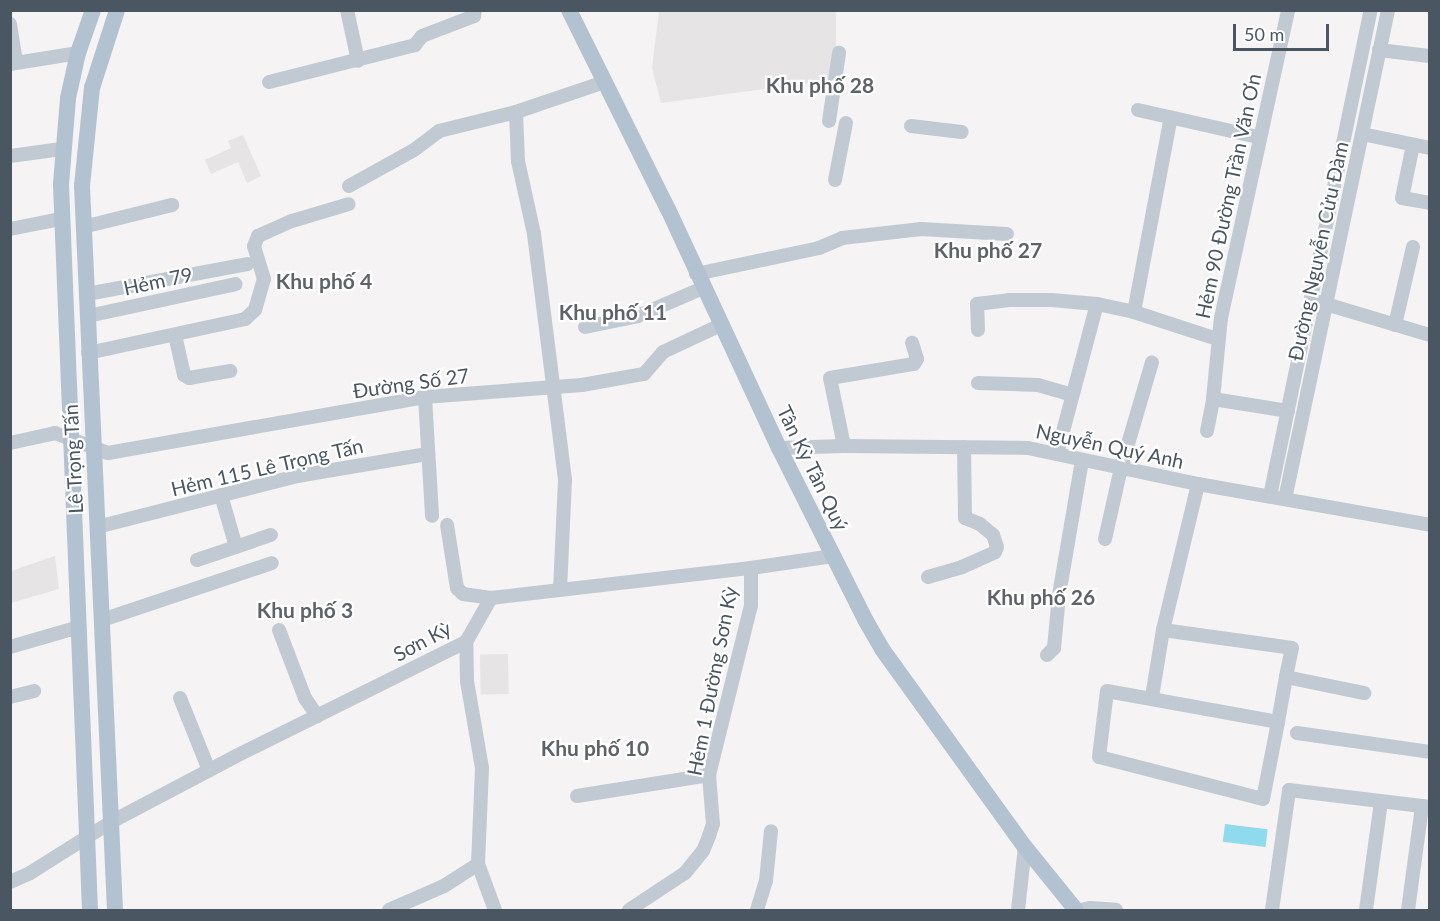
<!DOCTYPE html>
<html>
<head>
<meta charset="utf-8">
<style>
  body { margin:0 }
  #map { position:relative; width:1440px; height:921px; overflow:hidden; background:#f5f3f3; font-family:Lato,sans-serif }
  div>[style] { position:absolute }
  .education>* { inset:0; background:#e6e4e5; transform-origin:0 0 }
  .water>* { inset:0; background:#90daee; transform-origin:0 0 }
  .minor>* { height:14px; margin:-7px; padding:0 7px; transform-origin:7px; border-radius:7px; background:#c1cad2 }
  .major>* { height:16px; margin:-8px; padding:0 8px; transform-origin:8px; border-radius:8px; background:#b3c2d1 }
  span { translate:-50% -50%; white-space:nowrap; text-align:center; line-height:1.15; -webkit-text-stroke:4.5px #fff; paint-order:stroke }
  .street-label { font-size:20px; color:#4a5661 }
  .neighbourhood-label { font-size:21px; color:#5f6368; font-weight:700 }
  .frame { position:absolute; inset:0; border:12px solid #4a5661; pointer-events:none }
  .scale { position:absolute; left:1233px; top:24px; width:96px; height:27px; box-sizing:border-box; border:3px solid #4a5661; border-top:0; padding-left:8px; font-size:18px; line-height:21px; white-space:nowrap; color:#4a5661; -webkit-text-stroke:4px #fff; paint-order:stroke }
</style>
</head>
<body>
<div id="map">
  <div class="education">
    <i style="clip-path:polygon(659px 11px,836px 11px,836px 52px,831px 80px,661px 103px,652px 68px)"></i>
    <i style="clip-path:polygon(243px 135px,261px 176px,247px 183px,238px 162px,211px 174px,205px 160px,231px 148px,228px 141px)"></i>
    <i style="clip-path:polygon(55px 556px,59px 589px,11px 603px,11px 571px)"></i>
    <i style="left:508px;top:654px;width:40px;height:28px;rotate:89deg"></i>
  </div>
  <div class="water">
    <i style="left:1225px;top:824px;width:43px;height:18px;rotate:7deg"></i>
  </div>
  <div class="minor">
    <i style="left:347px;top:10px;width:52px;rotate:77.8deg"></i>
    <i style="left:10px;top:24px;width:39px;rotate:81deg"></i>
    <i style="left:1379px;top:50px;width:51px;rotate:6.7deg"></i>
    <i style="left:10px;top:64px;width:69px;rotate:-9.2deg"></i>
    <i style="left:269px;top:82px;width:151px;rotate:-14.2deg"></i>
    <i style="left:415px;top:45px;width:11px;rotate:-52deg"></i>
    <i style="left:422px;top:36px;width:56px;rotate:-21deg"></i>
    <i style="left:474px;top:16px;width:6px;rotate:-81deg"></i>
    <i style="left:1138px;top:110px;width:123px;rotate:12.7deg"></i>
    <i style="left:516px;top:112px;width:49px;rotate:87.7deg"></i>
    <i style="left:518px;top:161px;width:75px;rotate:77.6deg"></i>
    <i style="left:534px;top:234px;width:248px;rotate:82.8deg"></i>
    <i style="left:565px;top:480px;width:110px;rotate:92.6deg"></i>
    <i style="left:829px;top:121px;width:69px;rotate:-81.6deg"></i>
    <i style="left:911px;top:126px;width:51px;rotate:6.7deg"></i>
    <i style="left:1362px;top:134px;width:69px;rotate:11.6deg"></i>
    <i style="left:1413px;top:145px;width:54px;rotate:101.7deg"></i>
    <i style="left:1402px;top:198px;width:28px;rotate:10deg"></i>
    <i style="left:10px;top:156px;width:52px;rotate:-7.7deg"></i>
    <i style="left:835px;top:180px;width:58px;rotate:-79.1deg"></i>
    <i style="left:349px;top:186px;width:74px;rotate:-29deg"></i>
    <i style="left:414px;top:150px;width:31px;rotate:-37deg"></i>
    <i style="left:439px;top:131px;width:79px;rotate:-13.9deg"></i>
    <i style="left:516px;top:112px;width:93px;rotate:-18.8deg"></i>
    <i style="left:83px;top:227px;width:92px;rotate:-13.9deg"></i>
    <i style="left:10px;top:229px;width:52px;rotate:-11.1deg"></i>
    <i style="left:696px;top:274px;width:126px;rotate:-11.9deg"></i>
    <i style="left:819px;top:248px;width:25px;rotate:-23deg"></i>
    <i style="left:842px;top:238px;width:80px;rotate:-6.5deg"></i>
    <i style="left:921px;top:229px;width:86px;rotate:3.3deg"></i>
    <i style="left:87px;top:294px;width:163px;rotate:-10.6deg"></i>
    <i style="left:1319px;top:302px;width:116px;rotate:16.6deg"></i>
    <i style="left:1134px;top:312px;width:198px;rotate:-79.3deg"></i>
    <i style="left:88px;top:316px;width:151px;rotate:-12.2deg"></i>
    <i style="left:1395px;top:325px;width:80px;rotate:-77deg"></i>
    <i style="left:585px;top:327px;width:54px;rotate:-11.7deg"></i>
    <i style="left:638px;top:316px;width:71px;rotate:-23.3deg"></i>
    <i style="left:978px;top:330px;width:26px;rotate:-92deg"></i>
    <i style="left:977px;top:304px;width:32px;rotate:-7deg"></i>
    <i style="left:1009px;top:300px;width:42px"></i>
    <i style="left:1051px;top:300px;width:46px;rotate:5deg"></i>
    <i style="left:1097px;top:304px;width:38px;rotate:12deg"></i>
    <i style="left:1134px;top:312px;width:87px;rotate:18deg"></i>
    <i style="left:175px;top:335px;width:41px;rotate:77.3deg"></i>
    <i style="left:184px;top:375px;width:6px;rotate:31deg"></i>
    <i style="left:189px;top:378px;width:42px;rotate:-9.7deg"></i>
    <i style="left:88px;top:353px;width:161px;rotate:-12.2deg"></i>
    <i style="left:245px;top:319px;width:13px;rotate:-42deg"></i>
    <i style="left:255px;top:310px;width:32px;rotate:-74deg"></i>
    <i style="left:264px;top:279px;width:34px;rotate:-107deg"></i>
    <i style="left:254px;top:246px;width:11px;rotate:-68deg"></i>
    <i style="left:258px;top:236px;width:37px;rotate:-24deg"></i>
    <i style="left:292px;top:221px;width:59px;rotate:-16.6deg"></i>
    <i style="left:978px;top:383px;width:60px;rotate:1.9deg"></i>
    <i style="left:1038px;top:385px;width:36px;rotate:16deg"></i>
    <i style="left:425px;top:397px;width:119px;rotate:86.6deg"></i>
    <i style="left:1213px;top:399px;width:76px;rotate:9.1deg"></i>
    <i style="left:1207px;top:431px;width:33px;rotate:-79deg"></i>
    <i style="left:1213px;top:399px;width:81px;rotate:-84.4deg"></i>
    <i style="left:1221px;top:318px;width:315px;rotate:-77.7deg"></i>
    <i style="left:10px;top:443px;width:46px;rotate:-12.5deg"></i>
    <i style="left:55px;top:433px;width:57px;rotate:20.7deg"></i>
    <i style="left:108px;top:453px;width:322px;rotate:-10deg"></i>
    <i style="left:425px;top:397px;width:157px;rotate:-4.4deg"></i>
    <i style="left:582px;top:385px;width:63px;rotate:-10.1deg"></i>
    <i style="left:644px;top:374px;width:29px;rotate:-49deg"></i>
    <i style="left:663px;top:352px;width:64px;rotate:-25deg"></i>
    <i style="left:844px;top:446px;width:69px;rotate:-101.6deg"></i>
    <i style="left:830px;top:378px;width:85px;rotate:-9.5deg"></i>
    <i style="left:914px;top:364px;width:6px;rotate:-59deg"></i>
    <i style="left:917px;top:359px;width:17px;rotate:-107deg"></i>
    <i style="left:779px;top:448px;width:65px;rotate:-1.8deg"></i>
    <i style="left:844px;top:446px;width:184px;rotate:0.6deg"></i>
    <i style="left:1028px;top:448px;width:174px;rotate:12deg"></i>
    <i style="left:1198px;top:484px;width:236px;rotate:10deg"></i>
    <i style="left:1057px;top:454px;width:155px;rotate:-75.1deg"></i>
    <i style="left:221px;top:495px;width:54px;rotate:73.9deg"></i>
    <i style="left:1270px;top:496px;width:496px;rotate:-78.3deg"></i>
    <i style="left:1285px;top:499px;width:500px;rotate:-78.1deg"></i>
    <i style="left:447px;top:525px;width:64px;rotate:81deg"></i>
    <i style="left:457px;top:588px;width:8px;rotate:45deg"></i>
    <i style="left:463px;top:594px;width:28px;rotate:8deg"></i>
    <i style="left:97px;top:527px;width:206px;rotate:-14.3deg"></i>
    <i style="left:297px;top:476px;width:132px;rotate:-9.6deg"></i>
    <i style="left:1105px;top:539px;width:73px;rotate:-77.3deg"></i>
    <i style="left:1121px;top:468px;width:110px;rotate:-73.7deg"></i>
    <i style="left:197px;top:560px;width:78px;rotate:-18.7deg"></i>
    <i style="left:928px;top:577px;width:35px;rotate:-16deg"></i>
    <i style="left:962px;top:567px;width:36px;rotate:-24deg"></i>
    <i style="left:995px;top:552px;width:5px;rotate:-68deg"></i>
    <i style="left:997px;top:547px;width:13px;rotate:-108deg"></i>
    <i style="left:993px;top:535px;width:17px;rotate:-140deg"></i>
    <i style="left:980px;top:524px;width:16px;rotate:-158deg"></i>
    <i style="left:965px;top:518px;width:71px;rotate:-90.8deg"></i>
    <i style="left:102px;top:620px;width:179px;rotate:-18.5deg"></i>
    <i style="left:279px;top:630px;width:73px;rotate:69.1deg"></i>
    <i style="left:305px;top:698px;width:22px;rotate:56deg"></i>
    <i style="left:1163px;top:630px;width:130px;rotate:7.9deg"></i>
    <i style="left:1292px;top:648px;width:30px;rotate:102deg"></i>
    <i style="left:1286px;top:677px;width:46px;rotate:100.1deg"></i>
    <i style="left:1278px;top:722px;width:78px;rotate:101deg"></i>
    <i style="left:1263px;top:799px;width:169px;rotate:-165.6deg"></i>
    <i style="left:1099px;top:757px;width:66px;rotate:-83.1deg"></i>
    <i style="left:1107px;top:691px;width:174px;rotate:10.3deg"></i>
    <i style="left:10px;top:647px;width:72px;rotate:-16.2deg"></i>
    <i style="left:1047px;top:655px;width:10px;rotate:-45deg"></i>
    <i style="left:1054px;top:648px;width:53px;rotate:-84.6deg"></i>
    <i style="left:1059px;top:595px;width:137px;rotate:-80.3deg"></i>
    <i style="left:1286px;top:677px;width:80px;rotate:11.6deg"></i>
    <i style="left:10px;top:697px;width:25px;rotate:-14deg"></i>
    <i style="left:1152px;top:697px;width:68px;rotate:-80.7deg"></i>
    <i style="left:1163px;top:630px;width:150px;rotate:-76.5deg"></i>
    <i style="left:180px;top:698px;width:78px;rotate:68.1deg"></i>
    <i style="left:1297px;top:733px;width:134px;rotate:8.1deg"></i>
    <i style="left:577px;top:796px;width:134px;rotate:-9deg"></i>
    <i style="left:478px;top:864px;width:49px;rotate:69.7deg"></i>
    <i style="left:10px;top:882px;width:22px;rotate:-24deg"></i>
    <i style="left:30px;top:873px;width:96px;rotate:-32.2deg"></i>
    <i style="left:111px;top:822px;width:141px;rotate:-27.8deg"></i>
    <i style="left:236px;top:756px;width:257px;rotate:-26.4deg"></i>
    <i style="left:466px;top:642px;width:51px;rotate:-60.4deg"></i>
    <i style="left:491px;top:598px;width:262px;rotate:-6.6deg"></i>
    <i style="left:751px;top:568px;width:83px;rotate:-8.3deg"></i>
    <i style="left:389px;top:910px;width:60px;rotate:-23.6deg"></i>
    <i style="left:444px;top:886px;width:40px;rotate:-32.9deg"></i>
    <i style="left:478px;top:864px;width:96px;rotate:-87.6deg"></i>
    <i style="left:482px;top:768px;width:88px;rotate:-99.8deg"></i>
    <i style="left:467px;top:681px;width:39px;rotate:-91deg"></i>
    <i style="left:629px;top:910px;width:67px;rotate:-33.5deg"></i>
    <i style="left:685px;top:873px;width:28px;rotate:-51deg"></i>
    <i style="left:703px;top:851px;width:16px;rotate:-68deg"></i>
    <i style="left:709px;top:836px;width:13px;rotate:-72deg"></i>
    <i style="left:713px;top:824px;width:49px;rotate:-94.7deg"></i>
    <i style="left:709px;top:775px;width:175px;rotate:-76.1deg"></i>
    <i style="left:751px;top:605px;width:37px;rotate:-90deg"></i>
    <i style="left:757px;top:910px;width:30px;rotate:-73deg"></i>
    <i style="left:766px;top:881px;width:50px;rotate:-84.3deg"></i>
    <i style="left:1018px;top:910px;width:63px;rotate:-83.7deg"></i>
    <i style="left:1080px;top:910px;width:10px;rotate:-11deg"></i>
    <i style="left:1090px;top:908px;width:26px;rotate:4deg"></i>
    <i style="left:1272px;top:910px;width:121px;rotate:-81.9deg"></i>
    <i style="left:1289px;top:790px;width:142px;rotate:6.9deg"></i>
    <i style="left:1366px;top:910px;width:109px;rotate:-82.1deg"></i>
    <i style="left:1408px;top:910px;width:105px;rotate:-82.3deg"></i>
  </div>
  <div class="major">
    <i style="left:569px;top:10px;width:222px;rotate:63.6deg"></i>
    <i style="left:668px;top:209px;width:264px;rotate:65.1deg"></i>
    <i style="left:779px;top:448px;width:194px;rotate:63.3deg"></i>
    <i style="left:866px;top:621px;width:32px;rotate:60deg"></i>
    <i style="left:882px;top:649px;width:244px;rotate:54.2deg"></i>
    <i style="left:1025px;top:847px;width:81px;rotate:51deg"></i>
    <i style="left:90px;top:910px;width:727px;rotate:-92.29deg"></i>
    <i style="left:61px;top:184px;width:86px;rotate:-85.3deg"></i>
    <i style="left:68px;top:98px;width:46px;rotate:-77.5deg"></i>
    <i style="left:78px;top:53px;width:46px;rotate:-70.8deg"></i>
    <i style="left:115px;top:910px;width:725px;rotate:-92.61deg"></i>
    <i style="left:82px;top:186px;width:99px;rotate:-84.2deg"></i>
    <i style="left:92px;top:88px;width:82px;rotate:-72.2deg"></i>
  </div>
  <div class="street-label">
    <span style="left:1228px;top:196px;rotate:-78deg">Hẻm 90 Đường Trần Văn Ơn</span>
    <span style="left:1318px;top:251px;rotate:-78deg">Đường Nguyễn Cửu Đàm</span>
    <span style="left:158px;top:281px;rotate:-12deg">Hẻm 79</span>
    <span style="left:411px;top:383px;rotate:-8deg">Đường Số 27</span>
    <span style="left:1110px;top:446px;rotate:12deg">Nguyễn Quý Anh</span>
    <span style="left:73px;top:459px;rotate:-93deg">Lê Trọng Tấn</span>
    <span style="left:267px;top:467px;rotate:-13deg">Hẻm 115 Lê Trọng Tấn</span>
    <span style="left:813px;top:468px;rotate:64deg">Tân Kỳ Tân Quý</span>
    <span style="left:422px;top:641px;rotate:-28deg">Sơn Kỳ</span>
    <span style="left:712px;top:681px;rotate:-79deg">Hẻm 1 Đường Sơn Kỳ</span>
  </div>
  <div class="neighbourhood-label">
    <span style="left:820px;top:85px">Khu phố 28</span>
    <span style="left:988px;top:250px">Khu phố 27</span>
    <span style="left:324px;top:281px">Khu phố 4</span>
    <span style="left:613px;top:312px">Khu phố 11</span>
    <span style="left:1041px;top:597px">Khu phố 26</span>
    <span style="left:305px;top:610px">Khu phố 3</span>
    <span style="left:595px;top:748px">Khu phố 10</span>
  </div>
  <div class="frame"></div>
  <div class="scale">50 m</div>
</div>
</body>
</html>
